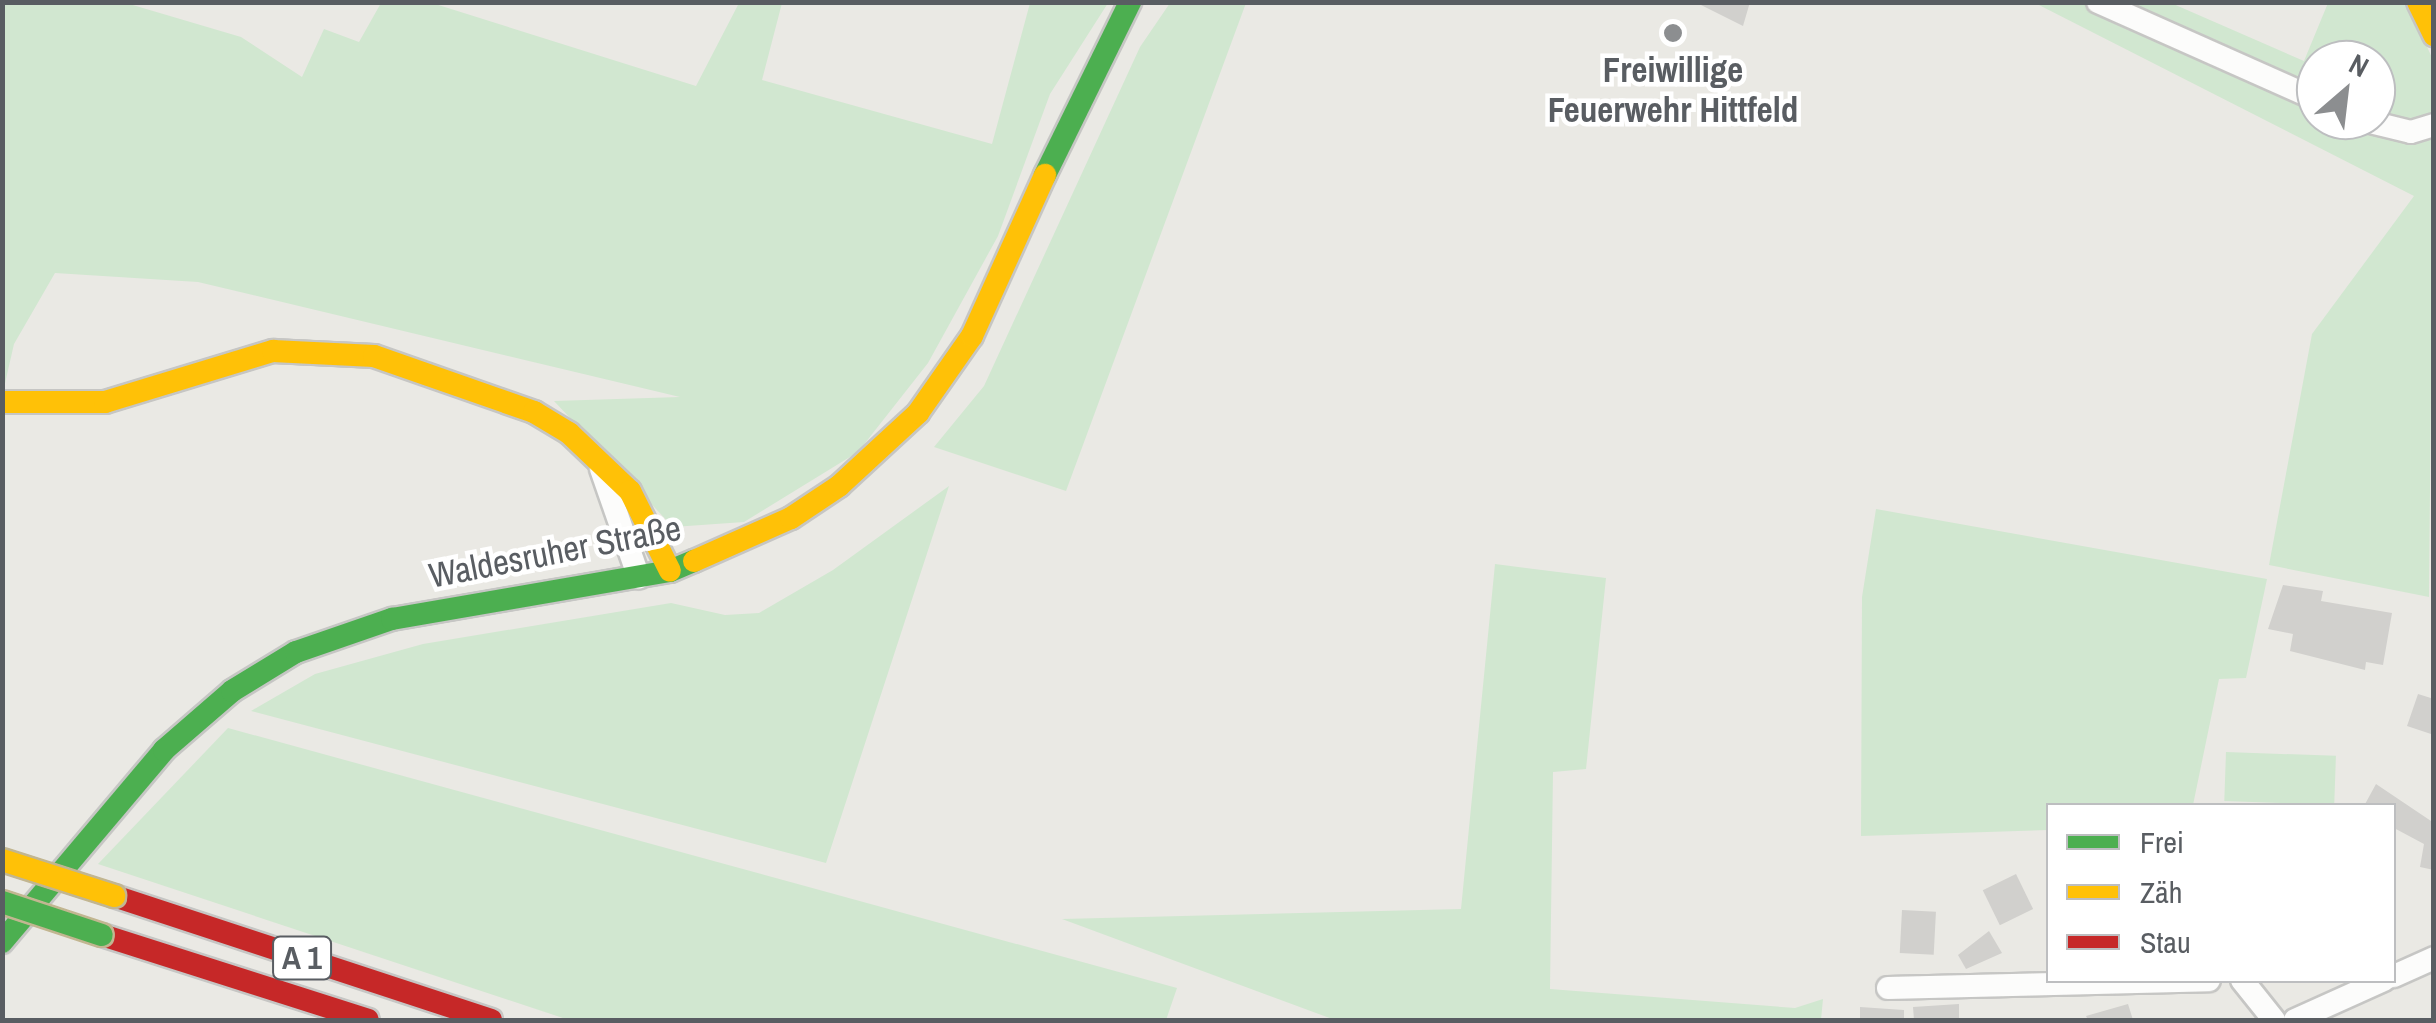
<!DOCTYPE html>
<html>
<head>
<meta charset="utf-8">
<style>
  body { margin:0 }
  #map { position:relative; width:2436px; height:1023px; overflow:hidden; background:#eae9e4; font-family:"Archivo Narrow",sans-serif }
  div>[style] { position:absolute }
  .green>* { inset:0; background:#d1e7d0; transform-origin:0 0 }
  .building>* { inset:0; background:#d1d0cd; transform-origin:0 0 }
  .roads { filter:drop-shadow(2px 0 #c6c6c4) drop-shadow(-2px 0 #c6c6c4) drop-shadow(0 2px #c6c6c4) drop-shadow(0 -2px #c6c6c4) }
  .street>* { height:22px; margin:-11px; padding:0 11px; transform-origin:11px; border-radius:11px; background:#fcfcfb }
  .fast>* { height:22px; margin:-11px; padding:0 11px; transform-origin:11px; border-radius:11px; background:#4caf50 }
  .slow>* { height:22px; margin:-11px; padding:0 11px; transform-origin:11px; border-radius:11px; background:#ffc107 }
  .jam>* { height:22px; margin:-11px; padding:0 11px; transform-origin:11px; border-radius:11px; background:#c62828 }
  .bridges { filter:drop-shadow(2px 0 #c2b691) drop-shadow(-2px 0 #c2b691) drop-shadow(0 2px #c2b691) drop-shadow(0 -2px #c2b691) }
  .fast-bridge>* { height:22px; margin:-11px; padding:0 11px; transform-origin:11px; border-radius:11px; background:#4caf50 }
  .slow-bridge>* { height:22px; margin:-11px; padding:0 11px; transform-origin:11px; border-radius:11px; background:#ffc107 }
  .dots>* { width:28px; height:28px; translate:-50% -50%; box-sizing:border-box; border:5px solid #fff; border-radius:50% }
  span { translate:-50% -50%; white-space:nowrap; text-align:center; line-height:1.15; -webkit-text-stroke:9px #fff; paint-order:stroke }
  .shield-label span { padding:2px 8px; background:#fff; border:2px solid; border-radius:8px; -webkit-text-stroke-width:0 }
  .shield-label { font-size:32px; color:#595d62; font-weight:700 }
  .poi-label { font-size:35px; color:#595d62; font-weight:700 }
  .street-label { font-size:35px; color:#595d62 }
  .frame { position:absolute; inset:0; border:5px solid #595d62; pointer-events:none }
  .legend { position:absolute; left:2046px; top:803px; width:350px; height:180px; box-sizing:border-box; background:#fff; border:2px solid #bdbec0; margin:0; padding:12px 18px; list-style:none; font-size:30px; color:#595d62 }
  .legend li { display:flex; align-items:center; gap:20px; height:50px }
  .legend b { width:50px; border:2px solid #bdbec0 }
  .north { position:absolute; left:2296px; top:40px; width:100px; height:100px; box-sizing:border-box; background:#fff; border:2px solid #bdbec0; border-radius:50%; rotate:28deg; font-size:28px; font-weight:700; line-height:40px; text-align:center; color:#595d62 }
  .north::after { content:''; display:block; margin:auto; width:35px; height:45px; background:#8c8e90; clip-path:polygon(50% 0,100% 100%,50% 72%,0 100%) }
</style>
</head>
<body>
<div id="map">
  <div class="green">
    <i style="clip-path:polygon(3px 3px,126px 3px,241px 37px,302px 77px,324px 29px,359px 42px,381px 3px,432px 3px,696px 86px,739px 3px,782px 3px,762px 80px,992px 144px,1030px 3px,1108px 3px,1050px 94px,998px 236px,928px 363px,858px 452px,744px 522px,673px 527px,554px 401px,680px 397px,198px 282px,55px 273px,14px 344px,3px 392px)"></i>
    <i style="clip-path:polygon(1170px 3px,1246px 3px,1066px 491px,934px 447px,984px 386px,1140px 47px)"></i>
    <i style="clip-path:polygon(evenodd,2035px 3px,2171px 3px,2304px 61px,2328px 3px,2407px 3px,2434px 62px,2429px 597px,2269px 565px,2312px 334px,2414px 196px,2035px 3px,2316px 60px,2376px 60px,2376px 120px,2316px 120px,2316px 60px)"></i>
    <i style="clip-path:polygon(949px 486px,826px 863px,251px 711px,315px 674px,423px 644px,671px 603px,725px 615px,759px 613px,833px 570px)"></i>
    <i style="clip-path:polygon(1876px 509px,2267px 579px,2246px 678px,2219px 679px,2193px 805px,2048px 806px,2048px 830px,1861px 836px,1862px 597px)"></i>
    <i style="clip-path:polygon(1495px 564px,1606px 578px,1586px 769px,1553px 772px,1550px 989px,1795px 1008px,1823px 999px,1821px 1020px,1335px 1020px,1062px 919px,1461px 909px)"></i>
    <i style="clip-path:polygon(228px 728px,805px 886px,1177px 988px,1166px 1020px,569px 1020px,98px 864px)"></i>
    <i style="left:2226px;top:752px;width:110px;height:49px;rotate:2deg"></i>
  </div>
  <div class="building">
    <i style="clip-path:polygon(1695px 2px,1750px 2px,1743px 26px)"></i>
    <i style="clip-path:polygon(2283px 585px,2323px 591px,2321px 601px,2392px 613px,2383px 665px,2366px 662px,2365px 670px,2290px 651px,2293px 634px,2268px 629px)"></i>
    <i style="clip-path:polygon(2418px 694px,2434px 699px,2434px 735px,2407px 726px)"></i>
    <i style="clip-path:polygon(2376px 784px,2434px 823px,2434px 870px,2420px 867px,2424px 844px,2394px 828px,2394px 806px,2364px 806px)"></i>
    <i style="left:2016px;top:874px;width:39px;height:37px;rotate:64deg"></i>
    <i style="left:1902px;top:910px;width:34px;height:43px;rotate:3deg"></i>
    <i style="clip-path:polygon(1989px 931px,2002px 953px,1966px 969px,1958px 955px)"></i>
    <i style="clip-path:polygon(1959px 1004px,1959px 1020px,1914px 1020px,1913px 1007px)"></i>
    <i style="clip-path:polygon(2128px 1004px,2133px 1020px,2088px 1020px,2086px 1016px)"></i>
    <i style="clip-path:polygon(1860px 1007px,1904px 1010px,1904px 1020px,1860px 1020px)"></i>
  </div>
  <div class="roads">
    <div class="street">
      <i style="left:2098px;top:2px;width:239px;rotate:24deg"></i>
      <i style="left:2362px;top:120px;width:50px;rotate:13.8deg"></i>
      <i style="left:2411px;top:132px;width:24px;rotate:-17deg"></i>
      <i style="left:601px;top:469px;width:115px;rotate:70.8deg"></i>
      <i style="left:2394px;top:976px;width:44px;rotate:-24.2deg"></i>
      <i style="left:2242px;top:980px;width:51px;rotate:51.3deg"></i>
      <i style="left:1888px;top:988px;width:321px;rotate:-1.4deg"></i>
      <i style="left:2295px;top:1020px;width:98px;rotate:-24.2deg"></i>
    </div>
    <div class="fast">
      <i style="left:1045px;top:175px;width:193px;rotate:-63.8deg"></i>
      <i style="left:2px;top:942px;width:251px;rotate:-49.8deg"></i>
      <i style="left:164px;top:750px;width:90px;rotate:-40.9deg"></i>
      <i style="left:232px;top:691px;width:75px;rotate:-31.4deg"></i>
      <i style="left:296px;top:652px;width:102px;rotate:-19deg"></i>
      <i style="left:392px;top:619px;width:282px;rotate:-9.8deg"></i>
      <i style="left:670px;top:571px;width:26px;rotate:-23deg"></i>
    </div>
    <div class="slow">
      <i style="left:2418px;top:2px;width:37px;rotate:64deg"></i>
      <i style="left:2px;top:402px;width:103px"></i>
      <i style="left:105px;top:402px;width:176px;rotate:-16.9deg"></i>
      <i style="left:273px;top:351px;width:101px;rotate:2.8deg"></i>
      <i style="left:374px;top:356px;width:170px;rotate:19.3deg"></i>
      <i style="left:534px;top:412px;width:41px;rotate:31deg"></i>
      <i style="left:569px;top:433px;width:84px;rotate:43.6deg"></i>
      <i style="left:630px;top:491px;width:89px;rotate:63.4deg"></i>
      <i style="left:694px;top:561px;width:106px;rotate:-23.9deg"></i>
      <i style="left:791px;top:518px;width:58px;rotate:-33.7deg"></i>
      <i style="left:839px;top:486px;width:108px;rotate:-42.7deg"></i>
      <i style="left:918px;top:413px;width:94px;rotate:-55deg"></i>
      <i style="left:972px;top:336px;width:177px;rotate:-65.6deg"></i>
    </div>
    <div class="jam">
      <i style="left:114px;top:896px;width:397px;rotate:18.2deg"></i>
      <i style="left:102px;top:935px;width:279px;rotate:17.7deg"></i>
    </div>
  </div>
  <div class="bridges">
    <div class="fast-bridge">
      <i style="left:2px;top:902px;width:105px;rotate:18.3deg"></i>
    </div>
    <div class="slow-bridge">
      <i style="left:2px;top:860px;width:118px;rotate:17.8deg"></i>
    </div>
  </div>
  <div class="dots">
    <i style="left:1673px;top:33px;background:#8c8e90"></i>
  </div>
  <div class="shield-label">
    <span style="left:302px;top:958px">A 1</span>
  </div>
  <div class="poi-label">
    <span style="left:1673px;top:90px">Freiwillige<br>Feuerwehr Hittfeld</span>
  </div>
  <div class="street-label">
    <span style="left:555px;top:552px;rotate:-11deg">Waldesruher Straße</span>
  </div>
  <div class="frame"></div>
  <ul class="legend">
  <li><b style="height:12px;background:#4caf50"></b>Frei</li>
  <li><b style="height:12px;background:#ffc107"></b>Zäh</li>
  <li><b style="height:12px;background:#c62828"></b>Stau</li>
  </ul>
  <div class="north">N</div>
</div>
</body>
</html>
